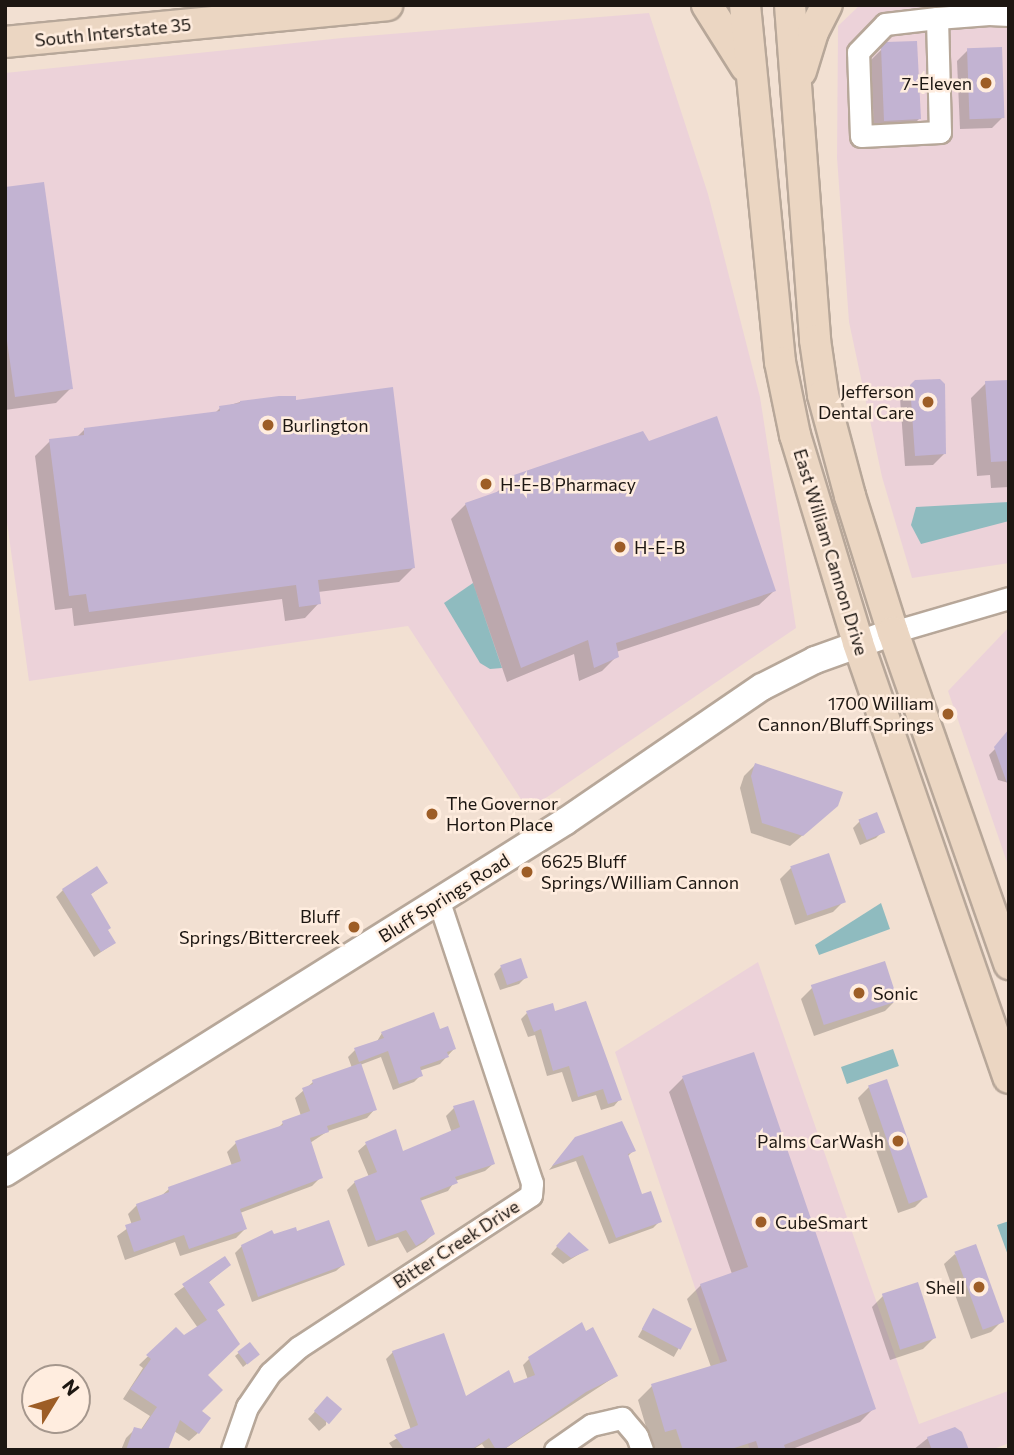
<!DOCTYPE html>
<html>
<head>
<meta charset="utf-8">
<style>
  body { margin:0 }
  #map { position:relative; width:1014px; height:1455px; overflow:hidden; background:#f2e0d2; font-family:Commissioner,sans-serif }
  div>[style] { position:absolute }
  .commercial>* { inset:0; background:#ecd2d9 }
  .water>* { inset:0; background:#8fbbbf; transform-origin:0 0 }
  .shadow>* { inset:0; background:#0003; transform-origin:0 0 }
  .building>* { inset:0; background:#c2b3d2; transform-origin:0 0 }
  .roads { filter:drop-shadow(2px 0 #b7a799) drop-shadow(-2px 0 #b7a799) drop-shadow(0 2px #b7a799) drop-shadow(0 -2px #b7a799) }
  .minor>* { height:21px; margin:-10.5px; padding:0 10.5px; transform-origin:10.5px; border-radius:10.5px; background:#fff }
  .tertiary>* { height:26px; margin:-13px; padding:0 13px; transform-origin:13px; border-radius:13px; background:#fff }
  .secondary>* { height:30px; margin:-15px; padding:0 15px; transform-origin:15px; border-radius:15px; background:#ebd6c2 }
  .dots>* { width:19px; height:19px; translate:-50% -50%; box-sizing:border-box; border:4px solid #ffeddf; border-radius:50% }
  span { translate:-50% -50%; white-space:nowrap; text-align:center; line-height:1.15; -webkit-text-stroke:5px #ffeddf; paint-order:stroke }
  .street-label { font-size:18px; color:#1d1712 }
  .poi-label { font-size:18px; color:#1d1712 }
  .right { translate:-100% -50%; text-align:right }
  .left { translate:0 -50%; text-align:left }
  .frame { position:absolute; inset:0; border:7px solid #1d1712; pointer-events:none }
  .north { position:absolute; left:21px; top:1364px; width:70px; height:70px; box-sizing:border-box; background:#ffeddf; border:2px solid #a5978d; border-radius:50%; rotate:52deg; font-size:19px; font-weight:700; line-height:28px; text-align:center; color:#1d1712 }
  .north::after { content:''; display:block; margin:auto; width:24px; height:32px; background:#9d5d26; clip-path:polygon(50% 0,100% 100%,50% 72%,0 100%) }
</style>
</head>
<body>
<div id="map">
  <div class="commercial">
    <i style="clip-path:polygon(860px 5px,1009px 5px,1009px 563px,912px 578px,882px 477px,849px 322px,837px 158px,838px 26px)"></i>
    <i style="clip-path:polygon(649px 13px,708px 194px,760px 397px,796px 628px,528px 810px,408px 626px,29px 681px,5px 508px,5px 73px,342px 38px)"></i>
    <i style="clip-path:polygon(1009px 627px,1009px 868px,948px 691px)"></i>
    <i style="clip-path:polygon(758px 962px,919px 1424px,1008px 1391px,1009px 1443px,991px 1450px,750px 1450px,615px 1052px)"></i>
  </div>
  <div class="water">
    <i style="clip-path:polygon(1009px 502px,1009px 521px,921px 544px,911px 525px,916px 507px)"></i>
    <i style="clip-path:polygon(473px 583px,502px 668px,490px 669px,480px 663px,444px 603px)"></i>
    <i style="clip-path:polygon(881px 903px,890px 929px,819px 955px,815px 945px)"></i>
    <i style="left:893px;top:1049px;width:18px;height:55px;rotate:71deg"></i>
    <i style="clip-path:polygon(1009px 1221px,1009px 1258px,997px 1225px)"></i>
  </div>
  <div class="shadow">
    <i style="clip-path:polygon(887px 44px,919px 119px,908px 130px,874px 131px,871px 60px)"></i>
    <i style="clip-path:polygon(968px 50px,1003px 117px,992px 128px,960px 129px,957px 61px)"></i>
    <i style="clip-path:polygon(5px 189px,71px 388px,56px 403px,5px 410px)"></i>
    <i style="clip-path:polygon(1009px 381px,1009px 487px,991px 488px,990px 475px,977px 476px,971px 398px,986px 383px)"></i>
    <i style="clip-path:polygon(916px 382px,944px 454px,933px 465px,905px 466px,900px 398px)"></i>
    <i style="clip-path:polygon(240px 402px,414px 567px,399px 582px,318px 592px,319px 603px,305px 618px,285px 621px,282px 599px,74px 626px,72px 608px,55px 610px,35px 456px,50px 441px,76px 438px,84px 430px,215px 413px,220px 408px)"></i>
    <i style="clip-path:polygon(649px 443px,774px 591px,759px 605px,616px 652px,617px 656px,602px 671px,579px 681px,574px 654px,507px 682px,451px 519px,466px 504px,496px 493px,512px 478px)"></i>
    <i style="clip-path:polygon(1009px 735px,1009px 783px,998px 780px,989px 755px)"></i>
    <i style="clip-path:polygon(755px 765px,825px 816px,790px 846px,751px 833px,740px 788px,744px 776px)"></i>
    <i style="clip-path:polygon(860px 821px,883px 831px,876px 838px,860px 845px,853px 828px)"></i>
    <i style="clip-path:polygon(791px 868px,844px 901px,833px 912px,795px 925px,780px 879px)"></i>
    <i style="clip-path:polygon(106px 883px,90px 895px,114px 943px,94px 957px,56px 897px,63px 890px)"></i>
    <i style="clip-path:polygon(501px 967px,526px 977px,519px 984px,500px 990px,494px 974px)"></i>
    <i style="clip-path:polygon(812px 988px,896px 1000px,885px 1011px,814px 1036px,801px 999px)"></i>
    <i style="clip-path:polygon(527px 1013px,554px 1013px,620px 1099px,614px 1106px,601px 1110px,596px 1095px,572px 1102px,562px 1072px,547px 1076px,535px 1035px,528px 1037px,521px 1019px)"></i>
    <i style="clip-path:polygon(439px 1031px,454px 1049px,440px 1064px,419px 1071px,421px 1075px,414px 1082px,393px 1090px,381px 1057px,360px 1065px,375px 1109px,367px 1118px,328px 1131px,310px 1143px,321px 1177px,312px 1186px,240px 1213px,245px 1229px,236px 1238px,180px 1256px,175px 1242px,125px 1260px,117px 1236px,132px 1225px,128px 1214px,137px 1205px,161px 1196px,169px 1189px,232px 1166px,227px 1152px,236px 1143px,277px 1129px,283px 1123px,301px 1116px,295px 1098px,313px 1082px,352px 1068px,348px 1057px,355px 1050px,376px 1043px,382px 1033px)"></i>
    <i style="clip-path:polygon(683px 1078px,874px 1408px,860px 1422px,790px 1450px,653px 1450px,638px 1400px,652px 1386px,711px 1367px,687px 1299px,701px 1285px,732px 1274px,669px 1092px)"></i>
    <i style="clip-path:polygon(869px 1087px,926px 1196px,915px 1207px,898px 1213px,858px 1098px)"></i>
    <i style="clip-path:polygon(454px 1108px,493px 1164px,485px 1171px,455px 1181px,448px 1191px,420px 1201px,433px 1234px,425px 1242px,407px 1253px,398px 1237px,368px 1247px,347px 1190px,355px 1182px,369px 1177px,358px 1151px,366px 1144px,402px 1154px,452px 1133px,446px 1116px)"></i>
    <i style="clip-path:polygon(569px 1146px,634px 1150px,627px 1157px,641px 1196px,660px 1221px,653px 1228px,609px 1244px,576px 1161px,549px 1170px)"></i>
    <i style="clip-path:polygon(296px 1233px,343px 1265px,336px 1271px,252px 1302px,235px 1253px,242px 1246px)"></i>
    <i style="clip-path:polygon(562px 1241px,586px 1250px,563px 1264px,551px 1254px)"></i>
    <i style="clip-path:polygon(955px 1254px,1002px 1321px,991px 1332px,971px 1339px,944px 1264px)"></i>
    <i style="clip-path:polygon(224px 1258px,229px 1265px,208px 1283px,223px 1305px,216px 1311px,198px 1433px,189px 1441px,174px 1431px,166px 1450px,121px 1450px,126px 1438px,135px 1429px,140px 1431px,150px 1416px,123px 1399px,143px 1368px,139px 1365px,176px 1329px,184px 1338px,198px 1328px,174px 1294px)"></i>
    <i style="clip-path:polygon(883px 1296px,934px 1338px,923px 1349px,890px 1360px,872px 1307px)"></i>
    <i style="left:653px;top:1310px;width:41px;height:31px;rotate:29deg"></i>
    <i style="clip-path:polygon(250px 1344px,254px 1358px,243px 1367px,235px 1356px)"></i>
    <i style="clip-path:polygon(393px 1352px,465px 1399px,528px 1380px,523px 1365px,530px 1358px,616px 1376px,503px 1450px,486px 1450px,482px 1444px,472px 1450px,394px 1450px,389px 1443px,411px 1430px,386px 1359px)"></i>
    <i style="clip-path:polygon(327px 1399px,326px 1425px,319px 1431px,308px 1419px)"></i>
    <i style="clip-path:polygon(928px 1438px,965px 1450px,913px 1450px)"></i>
  </div>
  <div class="building">
    <i style="clip-path:polygon(917px 41px,921px 119px,884px 121px,881px 47px,886px 42px)"></i>
    <i style="left:1002px;top:47px;width:71px;height:35px;rotate:88deg"></i>
    <i style="clip-path:polygon(44px 182px,73px 389px,15px 397px,5px 327px,5px 187px)"></i>
    <i style="clip-path:polygon(940px 379px,945px 384px,946px 454px,915px 456px,910px 385px,915px 380px)"></i>
    <i style="clip-path:polygon(1009px 380px,1009px 461px,991px 462px,985px 381px)"></i>
    <i style="clip-path:polygon(393px 387px,415px 568px,318px 580px,321px 604px,299px 607px,296px 585px,89px 612px,86px 594px,69px 596px,49px 439px,84px 435px,84px 428px,220px 411px,219px 406px,240px 403px,240px 401px,279px 396px,296px 396px,296px 400px)"></i>
    <i style="clip-path:polygon(717px 416px,776px 591px,616px 643px,619px 657px,594px 668px,588px 640px,521px 668px,465px 503px,508px 488px,511px 476px,643px 431px,649px 441px)"></i>
    <i style="clip-path:polygon(1009px 729px,1009px 783px,1007px 783px,994px 747px)"></i>
    <i style="clip-path:polygon(755px 763px,843px 792px,838px 806px,803px 836px,762px 823px,751px 776px)"></i>
    <i style="left:877px;top:812px;width:22px;height:20px;rotate:68deg"></i>
    <i style="left:829px;top:853px;width:52px;height:41px;rotate:71deg"></i>
    <i style="clip-path:polygon(97px 866px,108px 883px,91px 894px,111px 928px,108px 930px,116px 943px,101px 952px,62px 889px)"></i>
    <i style="left:521px;top:958px;width:21px;height:22px;rotate:71deg"></i>
    <i style="left:885px;top:961px;width:42px;height:78px;rotate:72deg"></i>
    <i style="clip-path:polygon(586px 1001px,622px 1100px,608px 1104px,603px 1089px,578px 1097px,569px 1066px,553px 1071px,541px 1029px,534px 1032px,526px 1011px,553px 1003px,555px 1011px)"></i>
    <i style="clip-path:polygon(434px 1012px,440px 1029px,448px 1026px,456px 1049px,447px 1052px,449px 1057px,420px 1067px,423px 1076px,399px 1084px,388px 1051px,359px 1062px,354px 1048px,384px 1038px,381px 1032px)"></i>
    <i style="clip-path:polygon(754px 1052px,876px 1409px,784px 1445px,786px 1450px,759px 1450px,756px 1441px,728px 1450px,683px 1450px,676px 1429px,665px 1432px,651px 1384px,727px 1361px,700px 1284px,748px 1267px,682px 1076px)"></i>
    <i style="clip-path:polygon(361px 1063px,377px 1110px,327px 1126px,329px 1132px,310px 1138px,323px 1178px,240px 1209px,247px 1229px,189px 1249px,184px 1235px,134px 1252px,125px 1225px,141px 1220px,136px 1204px,169px 1192px,168px 1187px,241px 1161px,235px 1141px,283px 1125px,282px 1121px,310px 1111px,302px 1088px,313px 1084px,312px 1080px)"></i>
    <i style="left:887px;top:1079px;width:125px;height:20px;rotate:71deg"></i>
    <i style="clip-path:polygon(474px 1100px,495px 1164px,455px 1177px,458px 1183px,420px 1198px,435px 1234px,416px 1246px,406px 1230px,376px 1241px,354px 1181px,377px 1172px,365px 1142px,396px 1129px,403px 1151px,460px 1127px,453px 1106px)"></i>
    <i style="clip-path:polygon(622px 1121px,636px 1151px,628px 1154px,642px 1194px,651px 1191px,662px 1222px,616px 1238px,583px 1155px,552px 1166px,575px 1137px)"></i>
    <i style="clip-path:polygon(329px 1220px,345px 1265px,258px 1297px,241px 1245px,272px 1230px,274px 1234px,296px 1227px,297px 1231px)"></i>
    <i style="clip-path:polygon(569px 1232px,589px 1250px,571px 1258px,556px 1246px)"></i>
    <i style="left:976px;top:1244px;width:83px;height:23px;rotate:70deg"></i>
    <i style="clip-path:polygon(225px 1256px,231px 1265px,209px 1282px,225px 1305px,217px 1310px,240px 1344px,208px 1375px,223px 1390px,202px 1411px,211px 1418px,199px 1434px,180px 1420px,168px 1450px,126px 1450px,134px 1427px,142px 1429px,157px 1407px,130px 1389px,151px 1359px,146px 1355px,176px 1327px,184px 1335px,207px 1320px,182px 1284px)"></i>
    <i style="left:918px;top:1282px;width:59px;height:38px;rotate:72deg"></i>
    <i style="left:653px;top:1308px;width:44px;height:24px;rotate:28deg"></i>
    <i style="clip-path:polygon(582px 1322px,586px 1331px,593px 1327px,618px 1376px,586px 1392px,503px 1450px,496px 1450px,489px 1438px,471px 1450px,405px 1450px,394px 1435px,418px 1425px,392px 1351px,444px 1333px,466px 1396px,509px 1370px,514px 1383px,535px 1375px,528px 1357px)"></i>
    <i style="left:250px;top:1342px;width:16px;height:16px;rotate:52deg"></i>
    <i style="left:327px;top:1396px;width:20px;height:20px;rotate:41deg"></i>
    <i style="clip-path:polygon(955px 1427px,962px 1432px,969px 1450px,932px 1450px,927px 1437px)"></i>
  </div>
  <div class="roads">
    <div class="minor">
      <i style="left:988px;top:5px;width:9px;rotate:84deg"></i>
      <i style="left:989px;top:14px;width:20px;rotate:3deg"></i>
      <i style="left:937px;top:18px;width:114px;rotate:88.5deg"></i>
      <i style="left:940px;top:132px;width:79px;rotate:177.1deg"></i>
      <i style="left:861px;top:136px;width:84px;rotate:-92deg"></i>
      <i style="left:858px;top:52px;width:39px;rotate:-46deg"></i>
      <i style="left:885px;top:24px;width:52px;rotate:-6.6deg"></i>
      <i style="left:937px;top:18px;width:52px;rotate:-4.4deg"></i>
      <i style="left:893px;top:632px;width:121px;rotate:-16.3deg"></i>
      <i style="left:232px;top:1450px;width:46px;rotate:-70.8deg"></i>
      <i style="left:247px;top:1407px;width:41px;rotate:-55.9deg"></i>
      <i style="left:270px;top:1373px;width:39px;rotate:-42deg"></i>
      <i style="left:299px;top:1347px;width:277px;rotate:-33.2deg"></i>
      <i style="left:531px;top:1195px;width:12px;rotate:-85deg"></i>
      <i style="left:532px;top:1183px;width:296px;rotate:-108.3deg"></i>
      <i style="left:555px;top:1450px;width:44px;rotate:-34.8deg"></i>
      <i style="left:591px;top:1425px;width:32px;rotate:-13deg"></i>
      <i style="left:622px;top:1418px;width:23px;rotate:50deg"></i>
      <i style="left:637px;top:1436px;width:15px;rotate:70deg"></i>
    </div>
    <div class="tertiary">
      <i style="left:5px;top:1173px;width:662px;rotate:-32.11deg"></i>
      <i style="left:566px;top:821px;width:237px;rotate:-34.4deg"></i>
      <i style="left:762px;top:687px;width:59px;rotate:-27deg"></i>
      <i style="left:815px;top:660px;width:83px;rotate:-19.7deg"></i>
    </div>
    <div class="secondary">
      <i style="left:707px;top:5px;width:73px;rotate:57.8deg"></i>
      <i style="left:745px;top:5px;width:359px;rotate:84.4deg"></i>
      <i style="left:780px;top:362px;width:75px;rotate:78.4deg"></i>
      <i style="left:795px;top:435px;width:217px;rotate:73.1deg"></i>
      <i style="left:858px;top:643px;width:460px;rotate:70.9deg"></i>
      <i style="left:790px;top:5px;width:336px;rotate:85.7deg"></i>
      <i style="left:815px;top:340px;width:56px;rotate:81.7deg"></i>
      <i style="left:823px;top:395px;width:105px;rotate:75deg"></i>
      <i style="left:850px;top:496px;width:143px;rotate:72.5deg"></i>
      <i style="left:893px;top:632px;width:352px;rotate:70.7deg"></i>
      <i style="left:5px;top:42px;width:384px;rotate:-5.5deg"></i>
      <i style="left:801px;top:71px;width:41px;rotate:-72.9deg"></i>
      <i style="left:813px;top:32px;width:30px;rotate:-63deg"></i>
    </div>
  </div>
  <div class="dots">
    <i style="left:986px;top:83px;background:#9d5d26"></i>
    <i style="left:928px;top:402px;background:#9d5d26"></i>
    <i style="left:268px;top:425px;background:#9d5d26"></i>
    <i style="left:486px;top:484px;background:#9d5d26"></i>
    <i style="left:620px;top:547px;background:#9d5d26"></i>
    <i style="left:948px;top:714px;background:#9d5d26"></i>
    <i style="left:432px;top:814px;background:#9d5d26"></i>
    <i style="left:527px;top:872px;background:#9d5d26"></i>
    <i style="left:354px;top:927px;background:#9d5d26"></i>
    <i style="left:859px;top:993px;background:#9d5d26"></i>
    <i style="left:898px;top:1141px;background:#9d5d26"></i>
    <i style="left:761px;top:1222px;background:#9d5d26"></i>
    <i style="left:979px;top:1287px;background:#9d5d26"></i>
  </div>
  <div class="street-label">
    <span style="left:113px;top:32px;rotate:-6deg">South Interstate 35</span>
    <span style="left:831px;top:552px;rotate:73deg">East William Cannon Drive</span>
    <span style="left:444px;top:898px;rotate:-32deg">Bluff Springs Road</span>
    <span style="left:456px;top:1244px;rotate:-33deg">Bitter Creek Drive</span>
  </div>
  <div class="poi-label">
    <span class="right" style="left:972px;top:83px">7-Eleven</span>
    <span class="right" style="left:914px;top:402px">Jefferson<br>Dental Care</span>
    <span class="left" style="left:282px;top:425px">Burlington</span>
    <span class="left" style="left:500px;top:484px">H-E-B Pharmacy</span>
    <span class="left" style="left:634px;top:547px">H-E-B</span>
    <span class="right" style="left:934px;top:714px">1700 William<br>Cannon/Bluff Springs</span>
    <span class="left" style="left:446px;top:814px">The Governor<br>Horton Place</span>
    <span class="left" style="left:541px;top:872px">6625 Bluff<br>Springs/William Cannon</span>
    <span class="right" style="left:340px;top:927px">Bluff<br>Springs/Bittercreek</span>
    <span class="left" style="left:873px;top:993px">Sonic</span>
    <span class="right" style="left:884px;top:1141px">Palms CarWash</span>
    <span class="left" style="left:775px;top:1222px">CubeSmart</span>
    <span class="right" style="left:965px;top:1287px">Shell</span>
  </div>
  <div class="frame"></div>
  <div class="north">N</div>
</div>
</body>
</html>
